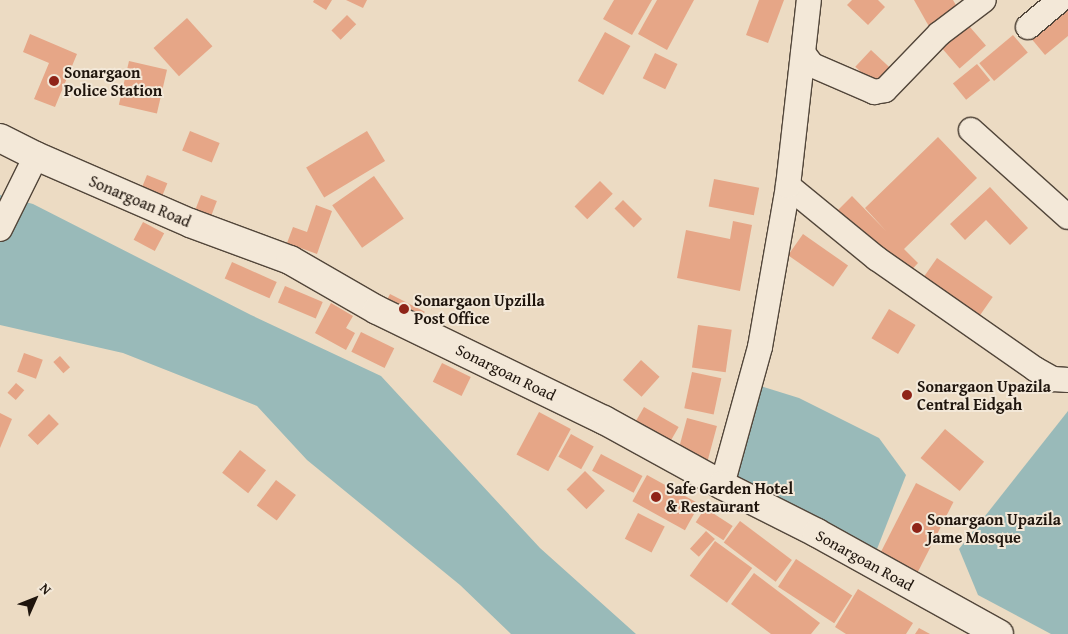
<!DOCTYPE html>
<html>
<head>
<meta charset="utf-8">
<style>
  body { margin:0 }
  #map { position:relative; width:1068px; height:634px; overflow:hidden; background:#ecdbc3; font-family:"Gentium Book Plus",serif }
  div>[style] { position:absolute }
  .water>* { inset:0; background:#99bab9 }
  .building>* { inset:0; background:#e6a687; transform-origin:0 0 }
  .roads { filter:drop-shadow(1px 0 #52463a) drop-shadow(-1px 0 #52463a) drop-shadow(0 1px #52463a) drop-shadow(0 -1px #52463a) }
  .minor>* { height:24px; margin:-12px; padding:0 12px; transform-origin:12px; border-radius:12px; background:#f3e8d8 }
  .secondary>* { height:28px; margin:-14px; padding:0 14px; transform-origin:14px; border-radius:14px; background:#f3e8d8 }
  .dots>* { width:14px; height:14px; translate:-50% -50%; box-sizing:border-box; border:2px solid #f3e8d8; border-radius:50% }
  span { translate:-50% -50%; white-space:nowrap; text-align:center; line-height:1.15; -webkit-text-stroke:4px #f3e8d8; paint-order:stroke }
  .poi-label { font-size:16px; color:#1f150d; font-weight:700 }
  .left { translate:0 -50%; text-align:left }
  .street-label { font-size:16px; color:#1f150d }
  .north { position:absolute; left:10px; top:574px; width:50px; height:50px; -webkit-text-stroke:4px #f3e8d8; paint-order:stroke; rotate:46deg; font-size:14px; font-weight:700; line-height:20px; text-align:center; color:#1f150d }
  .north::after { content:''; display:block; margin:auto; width:18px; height:22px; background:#1f150d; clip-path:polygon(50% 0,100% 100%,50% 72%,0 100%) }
</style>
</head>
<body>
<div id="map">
  <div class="water">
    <i style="clip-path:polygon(0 195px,33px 204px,251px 315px,381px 376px,540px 548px,636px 634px,511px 634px,460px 585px,307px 460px,257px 406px,123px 353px,0 325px)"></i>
    <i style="clip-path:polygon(754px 384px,799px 398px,879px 438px,906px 475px,877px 549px,726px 476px)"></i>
    <i style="clip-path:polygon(1068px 411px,1068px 634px,1051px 634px,978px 595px,959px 549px)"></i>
  </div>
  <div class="building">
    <i style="clip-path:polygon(314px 0,332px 0,326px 10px,313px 2px)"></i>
    <i style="clip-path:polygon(346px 0,367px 0,363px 8px)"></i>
    <i style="clip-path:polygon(614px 0,652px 0,632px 35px,603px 19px)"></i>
    <i style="clip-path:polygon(657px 0,694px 0,667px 50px,638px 34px)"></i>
    <i style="clip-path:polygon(759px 0,784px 0,768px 43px,746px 35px)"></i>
    <i style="clip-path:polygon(852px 0,878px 0,885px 7px,868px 25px,847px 5px)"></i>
    <i style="clip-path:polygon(914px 0,953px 0,961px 14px,931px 30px)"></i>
    <i style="clip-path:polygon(1068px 5px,1068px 36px,1045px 55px,1030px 37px)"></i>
    <i style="left:347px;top:15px;width:13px;height:22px;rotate:45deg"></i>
    <i style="left:187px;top:18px;width:38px;height:45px;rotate:48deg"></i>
    <i style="left:963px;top:19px;width:35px;height:35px;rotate:49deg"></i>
    <i style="left:605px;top:32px;width:29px;height:56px;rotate:29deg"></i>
    <i style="clip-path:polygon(30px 34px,77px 54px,55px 107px,34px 99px,49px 63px,23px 52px)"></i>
    <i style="left:1013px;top:35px;width:23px;height:44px;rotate:50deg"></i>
    <i style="left:871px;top:50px;width:26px;height:23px;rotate:43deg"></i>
    <i style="left:655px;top:53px;width:25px;height:28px;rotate:26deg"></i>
    <i style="left:129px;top:61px;width:39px;height:45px;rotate:13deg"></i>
    <i style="left:977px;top:64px;width:21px;height:31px;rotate:51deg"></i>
    <i style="left:190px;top:131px;width:32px;height:21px;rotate:22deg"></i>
    <i style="left:367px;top:131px;width:35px;height:71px;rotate:59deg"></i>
    <i style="clip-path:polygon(938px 137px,977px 178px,904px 249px,918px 263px,905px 277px,838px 210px,852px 196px,886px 231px,865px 208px)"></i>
    <i style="left:147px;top:175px;width:22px;height:16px;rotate:22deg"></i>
    <i style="left:374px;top:176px;width:52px;height:51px;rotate:55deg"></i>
    <i style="left:714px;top:179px;width:46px;height:28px;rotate:11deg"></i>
    <i style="left:600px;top:181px;width:18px;height:36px;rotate:45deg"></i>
    <i style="clip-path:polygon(990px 187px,1028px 228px,1010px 245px,986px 220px,965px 240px,950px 224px)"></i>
    <i style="left:201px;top:195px;width:17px;height:25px;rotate:21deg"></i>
    <i style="left:623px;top:200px;width:27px;height:12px;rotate:45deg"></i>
    <i style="clip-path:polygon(316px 205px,332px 211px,317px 254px,287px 243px,293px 227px,307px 232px)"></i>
    <i style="clip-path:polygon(733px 221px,752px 225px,740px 291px,677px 278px,686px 230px,730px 239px)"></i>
    <i style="left:143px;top:222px;width:24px;height:20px;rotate:28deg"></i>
    <i style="left:803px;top:234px;width:55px;height:26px;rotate:35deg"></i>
    <i style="left:937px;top:258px;width:68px;height:24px;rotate:35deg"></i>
    <i style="left:232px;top:262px;width:49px;height:18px;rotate:24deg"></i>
    <i style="left:285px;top:286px;width:41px;height:18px;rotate:23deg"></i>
    <i style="left:390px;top:294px;width:39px;height:14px;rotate:27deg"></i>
    <i style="clip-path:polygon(331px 303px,353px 316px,346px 328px,355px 333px,346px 350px,315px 333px)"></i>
    <i style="left:889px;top:309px;width:31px;height:34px;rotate:31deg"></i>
    <i style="left:698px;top:325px;width:34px;height:43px;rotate:8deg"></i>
    <i style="left:361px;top:332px;width:37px;height:22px;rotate:26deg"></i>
    <i style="left:24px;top:353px;width:20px;height:20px;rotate:20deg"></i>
    <i style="left:60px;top:356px;width:15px;height:9px;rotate:48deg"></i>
    <i style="left:641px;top:360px;width:25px;height:27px;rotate:42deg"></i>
    <i style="left:442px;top:363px;width:32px;height:21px;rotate:26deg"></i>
    <i style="left:692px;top:372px;width:30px;height:37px;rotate:12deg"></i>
    <i style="left:16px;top:383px;width:11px;height:13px;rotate:41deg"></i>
    <i style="left:644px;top:407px;width:40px;height:26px;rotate:30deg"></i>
    <i style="left:539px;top:412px;width:36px;height:48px;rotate:28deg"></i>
    <i style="clip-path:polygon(0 413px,12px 419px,0 448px)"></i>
    <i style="left:49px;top:414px;width:14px;height:30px;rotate:45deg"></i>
    <i style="left:687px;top:418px;width:31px;height:38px;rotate:15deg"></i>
    <i style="left:945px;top:429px;width:51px;height:38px;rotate:40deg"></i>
    <i style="left:571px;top:434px;width:26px;height:26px;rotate:29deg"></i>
    <i style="left:240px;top:450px;width:33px;height:29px;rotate:38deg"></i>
    <i style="left:601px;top:454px;width:47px;height:19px;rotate:28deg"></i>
    <i style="left:585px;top:471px;width:28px;height:26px;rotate:45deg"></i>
    <i style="left:647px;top:475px;width:60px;height:30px;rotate:29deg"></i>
    <i style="left:276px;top:480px;width:25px;height:32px;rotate:37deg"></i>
    <i style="left:916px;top:483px;width:42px;height:79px;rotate:27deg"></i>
    <i style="left:705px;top:508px;width:33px;height:17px;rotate:33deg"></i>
    <i style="left:638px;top:513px;width:30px;height:29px;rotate:27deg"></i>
    <i style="left:740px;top:521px;width:65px;height:27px;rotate:37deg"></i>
    <i style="left:706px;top:531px;width:12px;height:24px;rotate:42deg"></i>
    <i style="left:715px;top:541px;width:46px;height:43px;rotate:36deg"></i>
    <i style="left:796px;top:559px;width:67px;height:33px;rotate:33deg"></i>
    <i style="clip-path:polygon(754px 573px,820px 623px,811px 634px,771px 634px,731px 604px)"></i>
    <i style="clip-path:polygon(858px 589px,913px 623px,906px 634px,846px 634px,835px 627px)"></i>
    <i style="clip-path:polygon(919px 628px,930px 634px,915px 634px)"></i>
  </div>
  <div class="roads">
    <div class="minor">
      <i style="left:1028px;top:27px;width:42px;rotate:-40.2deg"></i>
      <i style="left:803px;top:53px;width:15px;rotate:53deg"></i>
      <i style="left:812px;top:65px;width:68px;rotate:23.5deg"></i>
      <i style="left:874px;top:92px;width:11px;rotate:-10deg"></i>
      <i style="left:885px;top:90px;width:78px;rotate:-46deg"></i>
      <i style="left:939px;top:34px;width:56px;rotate:-37.1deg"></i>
      <i style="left:971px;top:130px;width:130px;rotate:41.9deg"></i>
      <i style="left:788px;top:186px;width:114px;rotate:39.3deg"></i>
      <i style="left:876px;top:258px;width:194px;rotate:34.9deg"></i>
      <i style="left:1035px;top:369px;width:21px;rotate:29deg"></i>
      <i style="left:1053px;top:379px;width:15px;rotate:4deg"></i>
      <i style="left:0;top:229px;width:81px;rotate:-63.7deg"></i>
      <i style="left:722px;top:485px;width:143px;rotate:-74.6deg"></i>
      <i style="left:760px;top:347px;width:163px;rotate:-80.1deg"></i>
      <i style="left:788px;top:186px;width:187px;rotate:-83.6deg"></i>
    </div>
    <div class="secondary">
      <i style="left:0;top:138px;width:40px;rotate:26.6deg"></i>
      <i style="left:36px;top:156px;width:168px;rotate:23.5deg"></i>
      <i style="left:190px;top:223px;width:107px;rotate:20.3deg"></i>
      <i style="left:290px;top:260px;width:100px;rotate:29.9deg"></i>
      <i style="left:377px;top:310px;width:252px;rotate:25.9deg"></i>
      <i style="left:604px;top:420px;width:135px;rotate:28.8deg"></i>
      <i style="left:722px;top:485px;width:106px;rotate:26.8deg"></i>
      <i style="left:817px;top:533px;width:208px;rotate:29deg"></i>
    </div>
  </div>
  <div class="dots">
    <i style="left:54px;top:81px;background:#8f2418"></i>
    <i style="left:404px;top:309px;background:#8f2418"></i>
    <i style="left:907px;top:395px;background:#8f2418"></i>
    <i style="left:656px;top:497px;background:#8f2418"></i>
    <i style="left:917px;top:528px;background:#8f2418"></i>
  </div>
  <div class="poi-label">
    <span class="left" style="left:64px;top:81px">Sonargaon<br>Police Station</span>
    <span class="left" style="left:414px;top:309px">Sonargaon Upzilla<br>Post Office</span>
    <span class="left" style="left:917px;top:395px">Sonargaon Upazila<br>Central Eidgah</span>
    <span class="left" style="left:666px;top:497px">Safe Garden Hotel<br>&amp; Restaurant</span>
    <span class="left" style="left:927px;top:528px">Sonargaon Upazila<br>Jame Mosque</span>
  </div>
  <div class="street-label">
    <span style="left:140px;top:201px;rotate:23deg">Sonargoan Road</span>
    <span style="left:506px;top:372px;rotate:26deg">Sonargoan Road</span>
    <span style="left:865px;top:560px;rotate:29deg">Sonargoan Road</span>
  </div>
  <div class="north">N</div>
</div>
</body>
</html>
